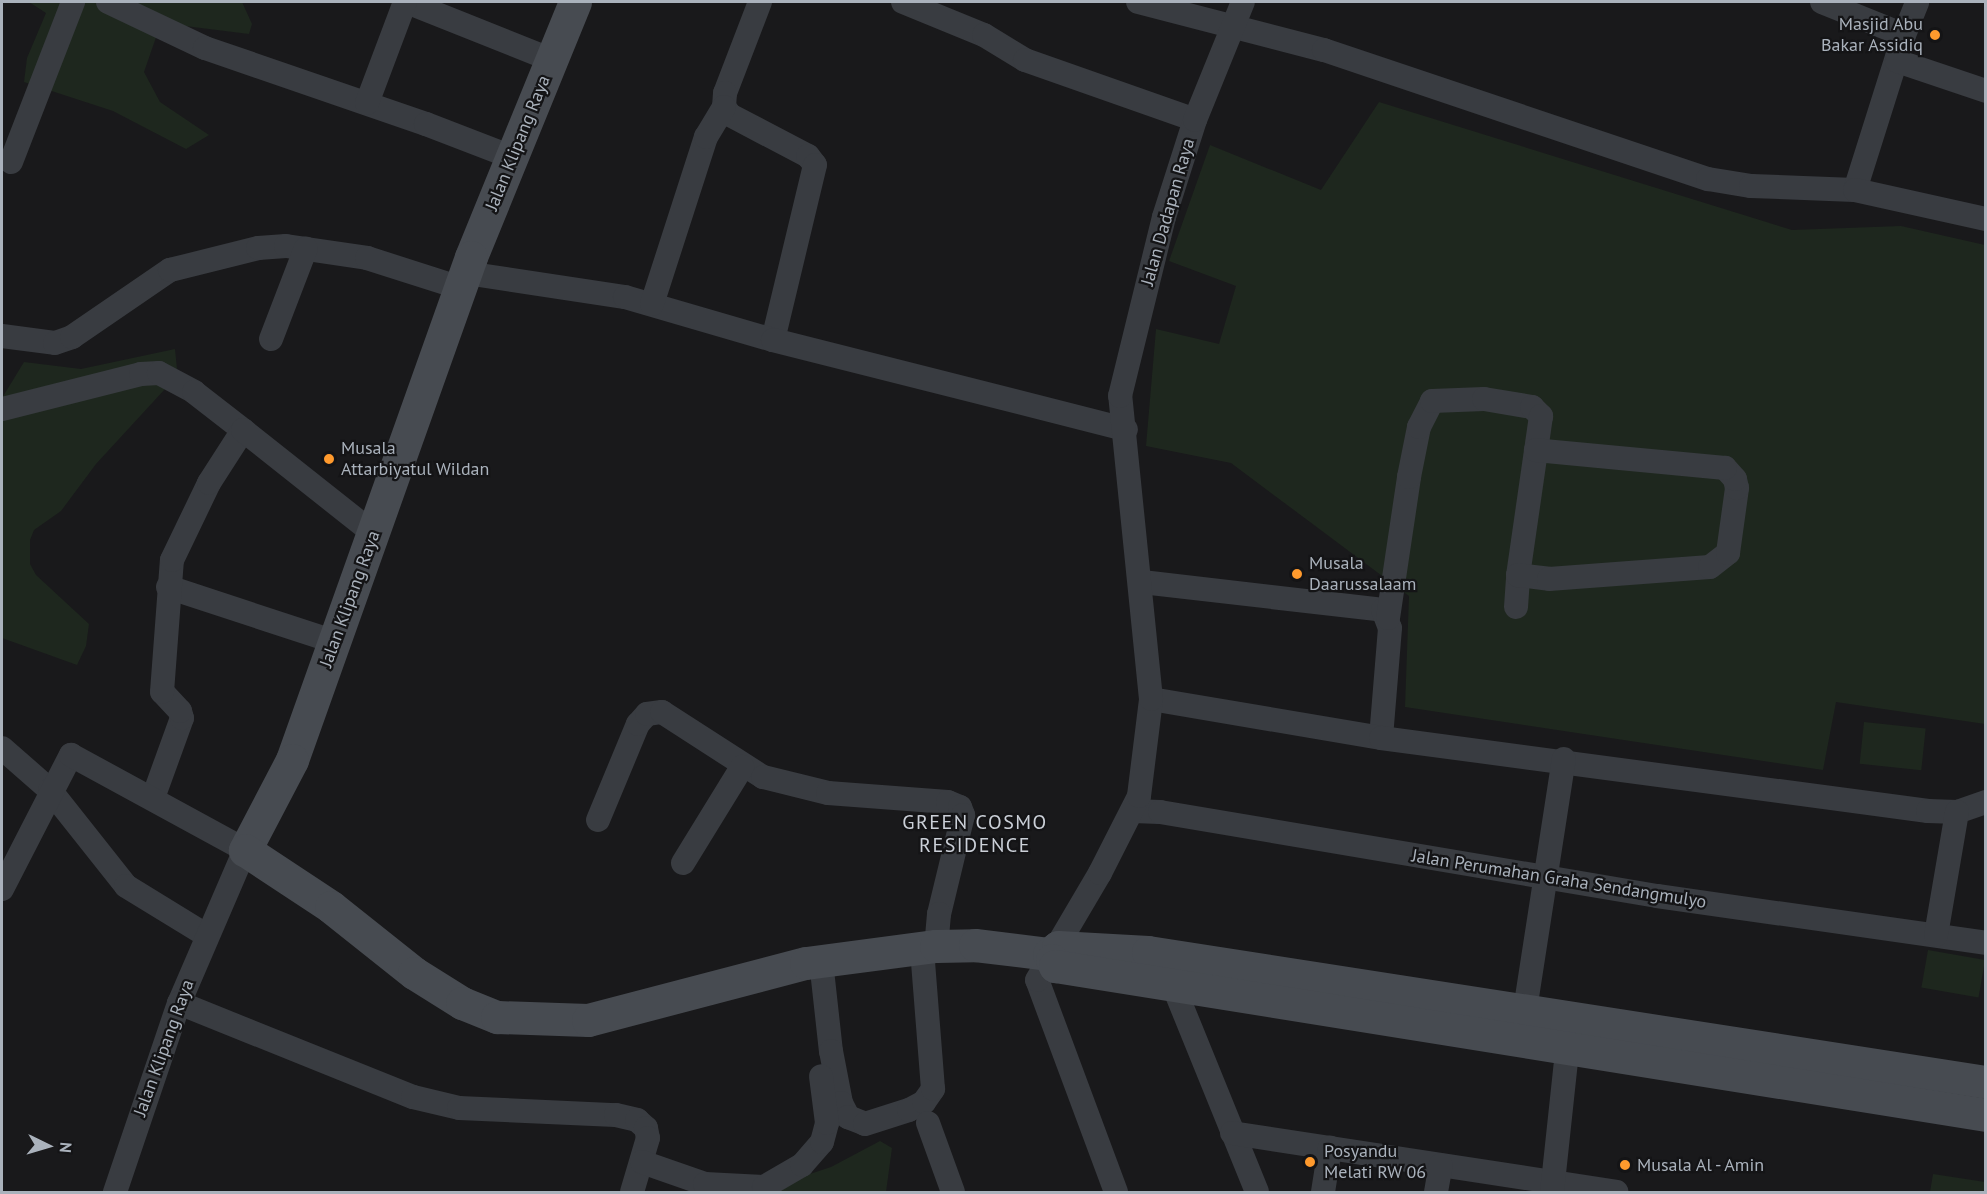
<!DOCTYPE html>
<html>
<head>
<meta charset="utf-8">
<style>
  body { margin:0 }
  #map { position:relative; width:1987px; height:1194px; overflow:hidden; background:#19191b; font-family:"PT Sans",sans-serif }
  div>[style] { position:absolute }
  .green>* { inset:0; background:#1e271e; transform-origin:0 0 }
  .minor>* { height:24px; margin:-12px; padding:0 12px; transform-origin:12px; border-radius:12px; background:#393c41 }
  .secondary>* { height:33px; margin:-16.5px; padding:0 16.5px; transform-origin:16.5px; border-radius:16.5px; background:#474b51 }
  .dots>* { width:16px; height:16px; translate:-50% -50%; box-sizing:border-box; border:3px solid #141416; border-radius:50% }
  span { translate:-50% -50%; white-space:nowrap; text-align:center; line-height:1.15; -webkit-text-stroke:4.5px #141416; paint-order:stroke }
  .poi-label { font-size:18px; color:#aab2bc }
  .right { translate:-100% -50%; text-align:right }
  .left { translate:0 -50%; text-align:left }
  .street-label { font-size:18px; color:#aab2bc }
  .neighbourhood-label { font-size:20px; color:#cbd0d8; letter-spacing:1.5px }
  .frame { position:absolute; inset:0; border:3px solid #aab2bc; pointer-events:none }
  .north { position:absolute; left:18px; top:1116px; width:60px; height:60px; -webkit-text-stroke:4px #141416; paint-order:stroke; rotate:95deg; font-size:16px; font-weight:700; line-height:24px; text-align:center; color:#aab2bc }
  .north::after { content:''; display:block; margin:auto; width:21px; height:27px; background:#aab2bc; clip-path:polygon(50% 0,100% 100%,50% 72%,0 100%) }
</style>
</head>
<body>
<div id="map">
  <div class="green">
    <i style="clip-path:polygon(29px 2px,242px 2px,252px 24px,249px 34px,161px 23px,144px 72px,160px 102px,209px 135px,186px 149px,113px 111px,24px 82px,27px 58px,46px 13px)"></i>
    <i style="clip-path:polygon(1379px 102px,1792px 230px,1901px 226px,1985px 245px,1985px 724px,1836px 702px,1823px 770px,1405px 707px,1409px 596px,1231px 463px,1146px 446px,1156px 329px,1219px 344px,1236px 286px,1169px 261px,1210px 145px,1321px 190px)"></i>
    <i style="clip-path:polygon(175px 349px,177px 369px,165px 389px,96px 464px,61px 511px,34px 530px,30px 540px,30px 564px,36px 575px,89px 624px,86px 646px,77px 665px,2px 638px,2px 398px,24px 362px,81px 369px)"></i>
    <i style="left:1864px;top:722px;width:62px;height:42px;rotate:6deg"></i>
    <i style="left:1928px;top:950px;width:58px;height:38px;rotate:10deg"></i>
    <i style="clip-path:polygon(880px 1141px,892px 1148px,886px 1192px,756px 1192px,831px 1167px)"></i>
    <i style="clip-path:polygon(1933px 1174px,1985px 1182px,1985px 1192px,1930px 1192px)"></i>
  </div>
  <div class="minor">
    <i style="left:108px;top:2px;width:107px;rotate:25.4deg"></i>
    <i style="left:205px;top:48px;width:234px;rotate:19deg"></i>
    <i style="left:426px;top:124px;width:92px;rotate:21deg"></i>
    <i style="left:407px;top:2px;width:156px;rotate:21.8deg"></i>
    <i style="left:760px;top:2px;width:97px;rotate:111deg"></i>
    <i style="left:725px;top:93px;width:14px;rotate:94deg"></i>
    <i style="left:724px;top:107px;width:10px;rotate:53deg"></i>
    <i style="left:730px;top:115px;width:88px;rotate:27.7deg"></i>
    <i style="left:808px;top:156px;width:11px;rotate:52deg"></i>
    <i style="left:815px;top:165px;width:180px;rotate:103.5deg"></i>
    <i style="left:903px;top:2px;width:87px;rotate:22.2deg"></i>
    <i style="left:984px;top:35px;width:48px;rotate:31.4deg"></i>
    <i style="left:1025px;top:60px;width:180px;rotate:19.4deg"></i>
    <i style="left:1138px;top:2px;width:192px;rotate:14.5deg"></i>
    <i style="left:1324px;top:50px;width:405px;rotate:18.6deg"></i>
    <i style="left:1708px;top:179px;width:44px;rotate:9.2deg"></i>
    <i style="left:1751px;top:186px;width:104px;rotate:2.2deg"></i>
    <i style="left:1855px;top:190px;width:163px;rotate:-72.5deg"></i>
    <i style="left:1822px;top:2px;width:88px;rotate:21.9deg"></i>
    <i style="left:1904px;top:35px;width:35px;rotate:-68deg"></i>
    <i style="left:1897px;top:61px;width:94px;rotate:18.6deg"></i>
    <i style="left:367px;top:103px;width:108px;rotate:-69.4deg"></i>
    <i style="left:11px;top:162px;width:172px;rotate:-68.8deg"></i>
    <i style="left:1855px;top:190px;width:134px;rotate:12.5deg"></i>
    <i style="left:466px;top:273px;width:161px;rotate:8.6deg"></i>
    <i style="left:625px;top:297px;width:154px;rotate:16.2deg"></i>
    <i style="left:773px;top:340px;width:364px;rotate:14.2deg"></i>
    <i style="left:652px;top:304px;width:176px;rotate:-72.1deg"></i>
    <i style="left:706px;top:137px;width:35px;rotate:-59deg"></i>
    <i style="left:2px;top:336px;width:53px;rotate:7.5deg"></i>
    <i style="left:55px;top:343px;width:18px;rotate:-19deg"></i>
    <i style="left:72px;top:337px;width:119px;rotate:-34.4deg"></i>
    <i style="left:170px;top:270px;width:91px;rotate:-14deg"></i>
    <i style="left:258px;top:248px;width:28px;rotate:-4deg"></i>
    <i style="left:286px;top:246px;width:82px;rotate:8.4deg"></i>
    <i style="left:367px;top:258px;width:99px;rotate:17.7deg"></i>
    <i style="left:271px;top:339px;width:97px;rotate:-69deg"></i>
    <i style="left:2px;top:409px;width:143px;rotate:-14.1deg"></i>
    <i style="left:141px;top:374px;width:18px;rotate:-3deg"></i>
    <i style="left:159px;top:373px;width:40px;rotate:28deg"></i>
    <i style="left:194px;top:392px;width:62px;rotate:37.8deg"></i>
    <i style="left:1142px;top:582px;width:243px;rotate:6.6deg"></i>
    <i style="left:1383px;top:610px;width:19px;rotate:69deg"></i>
    <i style="left:1390px;top:628px;width:110px;rotate:94.7deg"></i>
    <i style="left:168px;top:587px;width:176px;rotate:18.2deg"></i>
    <i style="left:1516px;top:607px;width:32px;rotate:-86deg"></i>
    <i style="left:1388px;top:618px;width:143px;rotate:-81.5deg"></i>
    <i style="left:1409px;top:477px;width:51px;rotate:-78.7deg"></i>
    <i style="left:1419px;top:427px;width:29px;rotate:-63deg"></i>
    <i style="left:1432px;top:401px;width:52px;rotate:-2.2deg"></i>
    <i style="left:1484px;top:399px;width:49px;rotate:9.5deg"></i>
    <i style="left:1532px;top:407px;width:13px;rotate:45deg"></i>
    <i style="left:1541px;top:416px;width:161px;rotate:98.2deg"></i>
    <i style="left:1518px;top:575px;width:31px;rotate:7deg"></i>
    <i style="left:1549px;top:579px;width:161px;rotate:-4.3deg"></i>
    <i style="left:1710px;top:567px;width:23px;rotate:-38deg"></i>
    <i style="left:1728px;top:553px;width:66px;rotate:-82.1deg"></i>
    <i style="left:1737px;top:488px;width:9px;rotate:-103deg"></i>
    <i style="left:1735px;top:479px;width:15px;rotate:-132deg"></i>
    <i style="left:1725px;top:468px;width:190px;rotate:-174.6deg"></i>
    <i style="left:1151px;top:699px;width:233px;rotate:9.6deg"></i>
    <i style="left:1381px;top:738px;width:552px;rotate:7.6deg"></i>
    <i style="left:1928px;top:811px;width:29px;rotate:2deg"></i>
    <i style="left:1957px;top:812px;width:31px;rotate:-19deg"></i>
    <i style="left:2px;top:748px;width:64px;rotate:41.2deg"></i>
    <i style="left:50px;top:790px;width:122px;rotate:51.6deg"></i>
    <i style="left:126px;top:886px;width:94px;rotate:31.5deg"></i>
    <i style="left:153px;top:798px;width:85px;rotate:-70.1deg"></i>
    <i style="left:182px;top:718px;width:7px;rotate:-106deg"></i>
    <i style="left:180px;top:711px;width:26px;rotate:-133deg"></i>
    <i style="left:162px;top:692px;width:132px;rotate:-85.7deg"></i>
    <i style="left:172px;top:560px;width:85px;rotate:-64.3deg"></i>
    <i style="left:209px;top:483px;width:63px;rotate:-57.3deg"></i>
    <i style="left:243px;top:430px;width:166px;rotate:38.4deg"></i>
    <i style="left:1133px;top:811px;width:27px;rotate:2deg"></i>
    <i style="left:1160px;top:812px;width:504px;rotate:9.59deg"></i>
    <i style="left:1657px;top:896px;width:332px;rotate:8.1deg"></i>
    <i style="left:598px;top:820px;width:104px;rotate:-67.4deg"></i>
    <i style="left:638px;top:724px;width:13px;rotate:-48deg"></i>
    <i style="left:647px;top:714px;width:15px;rotate:-8deg"></i>
    <i style="left:662px;top:712px;width:120px;rotate:32.8deg"></i>
    <i style="left:763px;top:777px;width:67px;rotate:13.8deg"></i>
    <i style="left:828px;top:793px;width:120px;rotate:4.3deg"></i>
    <i style="left:948px;top:802px;width:13px;rotate:23deg"></i>
    <i style="left:960px;top:807px;width:9px;rotate:69deg"></i>
    <i style="left:963px;top:815px;width:102px;rotate:103.6deg"></i>
    <i style="left:939px;top:914px;width:32px;rotate:95deg"></i>
    <i style="left:683px;top:863px;width:113px;rotate:-58.4deg"></i>
    <i style="left:2px;top:889px;width:151px;rotate:-62.8deg"></i>
    <i style="left:71px;top:755px;width:198px;rotate:28.6deg"></i>
    <i style="left:245px;top:850px;width:167px;rotate:113.3deg"></i>
    <i style="left:179px;top:1003px;width:200px;rotate:108.7deg"></i>
    <i style="left:1936px;top:935px;width:125px;rotate:-80.3deg"></i>
    <i style="left:821px;top:961px;width:91px;rotate:83.7deg"></i>
    <i style="left:831px;top:1051px;width:53px;rotate:79.1deg"></i>
    <i style="left:841px;top:1103px;width:16px;rotate:63deg"></i>
    <i style="left:848px;top:1117px;width:18px;rotate:22deg"></i>
    <i style="left:865px;top:1124px;width:46px;rotate:-17.7deg"></i>
    <i style="left:909px;top:1110px;width:17px;rotate:-28deg"></i>
    <i style="left:924px;top:1102px;width:16px;rotate:-55deg"></i>
    <i style="left:933px;top:1089px;width:141px;rotate:-94.5deg"></i>
    <i style="left:1173px;top:985px;width:223px;rotate:67.9deg"></i>
    <i style="left:179px;top:1003px;width:252px;rotate:21.9deg"></i>
    <i style="left:413px;top:1097px;width:47px;rotate:13.4deg"></i>
    <i style="left:459px;top:1108px;width:157px;rotate:2.6deg"></i>
    <i style="left:616px;top:1115px;width:22px;rotate:13deg"></i>
    <i style="left:637px;top:1120px;width:12px;rotate:42deg"></i>
    <i style="left:646px;top:1128px;width:10px;rotate:79deg"></i>
    <i style="left:648px;top:1138px;width:56px;rotate:106.5deg"></i>
    <i style="left:1525px;top:1010px;width:254px;rotate:-81.2deg"></i>
    <i style="left:928px;top:1123px;width:73px;rotate:70.1deg"></i>
    <i style="left:1232px;top:1133px;width:389px;rotate:8.7deg"></i>
    <i style="left:642px;top:1162px;width:67px;rotate:19.2deg"></i>
    <i style="left:705px;top:1184px;width:59px;rotate:2.9deg"></i>
    <i style="left:764px;top:1187px;width:44px;rotate:-30.1deg"></i>
    <i style="left:802px;top:1165px;width:30px;rotate:-49deg"></i>
    <i style="left:822px;top:1142px;width:20px;rotate:-75deg"></i>
    <i style="left:827px;top:1123px;width:47px;rotate:-97.3deg"></i>
    <i style="left:1116px;top:1192px;width:226px;rotate:-110.4deg"></i>
    <i style="left:1037px;top:980px;width:124px;rotate:-59.5deg"></i>
    <i style="left:1100px;top:873px;width:86px;rotate:-63.1deg"></i>
    <i style="left:1139px;top:796px;width:98px;rotate:-82.9deg"></i>
    <i style="left:1151px;top:699px;width:305px;rotate:-95.8deg"></i>
    <i style="left:1120px;top:396px;width:184px;rotate:-76.2deg"></i>
    <i style="left:1164px;top:217px;width:102px;rotate:-72.3deg"></i>
    <i style="left:1195px;top:120px;width:127px;rotate:-67.9deg"></i>
    <i style="left:1323px;top:1192px;width:45px;rotate:-81deg"></i>
    <i style="left:1436px;top:1192px;width:27px;rotate:-80deg"></i>
    <i style="left:1552px;top:1192px;width:159px;rotate:-83.9deg"></i>
  </div>
  <div class="secondary">
    <i style="left:575px;top:2px;width:275px;rotate:112.2deg"></i>
    <i style="left:471px;top:257px;width:534px;rotate:109.59deg"></i>
    <i style="left:292px;top:760px;width:102px;rotate:117.6deg"></i>
    <i style="left:245px;top:850px;width:103px;rotate:33.5deg"></i>
    <i style="left:331px;top:907px;width:106px;rotate:38.5deg"></i>
    <i style="left:414px;top:973px;width:57px;rotate:32deg"></i>
    <i style="left:462px;top:1003px;width:38px;rotate:22deg"></i>
    <i style="left:497px;top:1017px;width:91px;rotate:1.9deg"></i>
    <i style="left:588px;top:1020px;width:225px;rotate:-14.7deg"></i>
    <i style="left:806px;top:963px;width:131px;rotate:-7.5deg"></i>
    <i style="left:936px;top:946px;width:39px;rotate:-1deg"></i>
    <i style="left:975px;top:945px;width:75px;rotate:6.9deg"></i>
    <i style="left:1049px;top:954px;width:11px;rotate:-38deg"></i>
    <i style="left:1058px;top:947px;width:90px;rotate:3.2deg"></i>
    <i style="left:1148px;top:952px;width:848px;rotate:8.82deg"></i>
    <i style="left:1052px;top:960px;width:7px;rotate:63deg"></i>
    <i style="left:1055px;top:966px;width:943px;rotate:9.09deg"></i>
  </div>
  <div class="dots">
    <i style="left:1935px;top:35px;background:#ff9a2d"></i>
    <i style="left:329px;top:459px;background:#ff9a2d"></i>
    <i style="left:1297px;top:574px;background:#ff9a2d"></i>
    <i style="left:1310px;top:1162px;background:#ff9a2d"></i>
    <i style="left:1625px;top:1165px;background:#ff9a2d"></i>
  </div>
  <div class="poi-label">
    <span class="right" style="left:1923px;top:35px">Masjid Abu<br>Bakar Assidiq</span>
    <span class="left" style="left:341px;top:459px">Musala<br>Attarbiyatul Wildan</span>
    <span class="left" style="left:1309px;top:574px">Musala<br>Daarussalaam</span>
    <span class="left" style="left:1324px;top:1162px">Posyandu<br>Melati RW 06</span>
    <span class="left" style="left:1637px;top:1165px">Musala Al - Amin</span>
  </div>
  <div class="street-label">
    <span style="left:518px;top:143px;rotate:-68deg">Jalan Klipang Raya</span>
    <span style="left:1168px;top:212px;rotate:-74deg">Jalan Dadapan Raya</span>
    <span style="left:350px;top:599px;rotate:-70deg">Jalan Klipang Raya</span>
    <span style="left:1559px;top:879px;rotate:9deg">Jalan Perumahan Graha Sendangmulyo</span>
    <span style="left:164px;top:1048px;rotate:-70deg">Jalan Klipang Raya</span>
  </div>
  <div class="neighbourhood-label">
    <span style="left:975px;top:834px">GREEN COSMO<br>RESIDENCE</span>
  </div>
  <div class="frame"></div>
  <div class="north">N</div>
</div>
</body>
</html>
